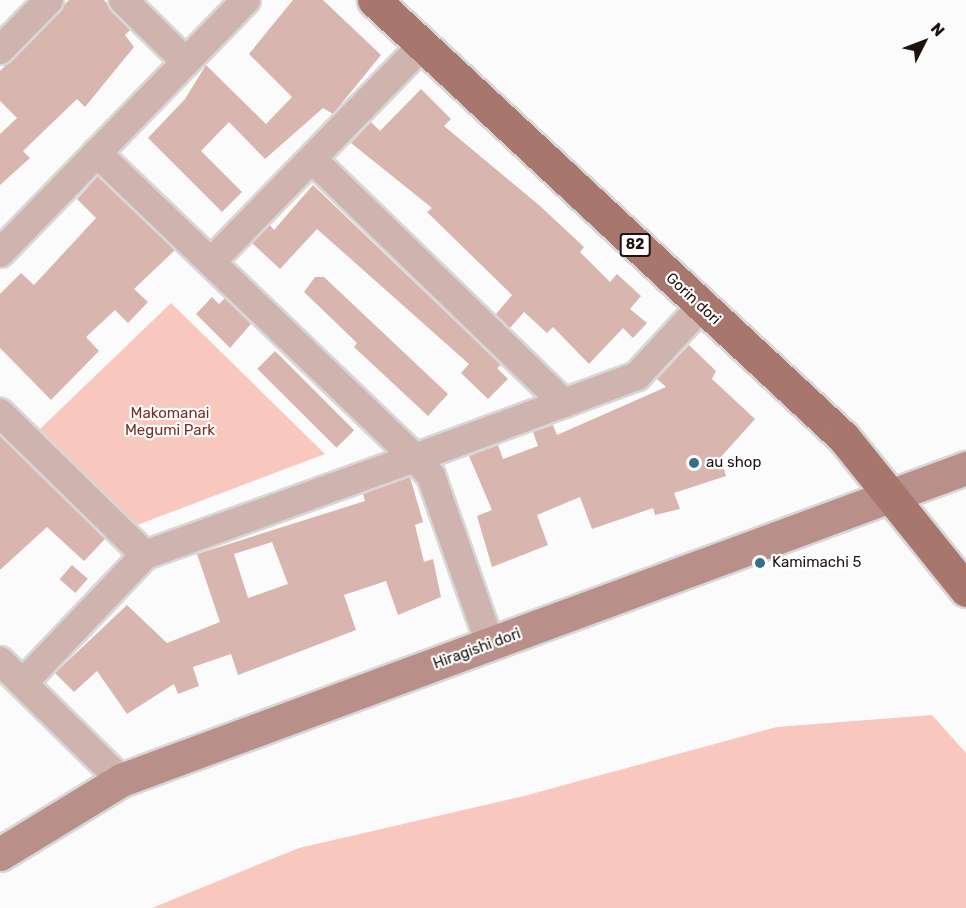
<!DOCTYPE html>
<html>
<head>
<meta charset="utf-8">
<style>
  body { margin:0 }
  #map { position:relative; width:966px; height:908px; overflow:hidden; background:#fbfbfb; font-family:Rubik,sans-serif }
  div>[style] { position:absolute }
  .green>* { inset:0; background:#f8c7be }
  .building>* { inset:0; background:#d9b5af; transform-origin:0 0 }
  .roads { filter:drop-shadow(2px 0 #d8d6d6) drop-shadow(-2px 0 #d8d6d6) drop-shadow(0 2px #d8d6d6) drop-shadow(0 -2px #d8d6d6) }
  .street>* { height:28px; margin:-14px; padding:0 14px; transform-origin:14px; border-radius:14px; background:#cfb3ae }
  .secondary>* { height:33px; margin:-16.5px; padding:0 16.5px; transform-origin:16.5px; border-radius:16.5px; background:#b89089 }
  .primary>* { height:33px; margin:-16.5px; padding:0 16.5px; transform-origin:16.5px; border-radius:16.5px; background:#a7776e }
  .dots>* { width:16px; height:16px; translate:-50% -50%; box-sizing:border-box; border:3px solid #fff; border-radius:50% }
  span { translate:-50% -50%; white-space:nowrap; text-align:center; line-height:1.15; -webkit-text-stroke:4.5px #fff; paint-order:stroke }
  .shield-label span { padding:2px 4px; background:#fff; border:2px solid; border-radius:4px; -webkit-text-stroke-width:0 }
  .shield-label { font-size:14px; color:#1f1311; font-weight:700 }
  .street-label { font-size:15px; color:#1f1311 }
  .park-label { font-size:15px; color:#783025 }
  .poi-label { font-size:15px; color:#1f1311 }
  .left { translate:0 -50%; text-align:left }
  .north { position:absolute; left:894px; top:12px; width:60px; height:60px; -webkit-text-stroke:4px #fff; paint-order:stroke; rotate:48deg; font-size:16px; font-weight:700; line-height:24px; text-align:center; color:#1f1311 }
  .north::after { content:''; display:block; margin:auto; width:21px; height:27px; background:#1f1311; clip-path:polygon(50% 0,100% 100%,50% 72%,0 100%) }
</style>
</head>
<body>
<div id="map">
  <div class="green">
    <i style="clip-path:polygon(171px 303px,325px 454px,137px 525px,40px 429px)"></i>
    <i style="clip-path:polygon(932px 715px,966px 753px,966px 908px,152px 908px,299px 848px,524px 796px,777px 727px)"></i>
  </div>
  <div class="building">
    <i style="clip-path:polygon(69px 0,104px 0,130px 30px,125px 35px,134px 47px,85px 107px,77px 99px,23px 151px,30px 158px,0 185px,0 134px,17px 118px,0 101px,0 71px)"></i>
    <i style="clip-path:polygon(293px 0,323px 0,381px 55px,333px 114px,323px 108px,265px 159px,229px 122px,201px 151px,242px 192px,222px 212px,148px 138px,185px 99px,206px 65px,266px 124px,292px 97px,249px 54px)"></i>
    <i style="clip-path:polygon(421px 89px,451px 119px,444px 126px,540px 206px,584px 247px,580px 252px,610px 282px,617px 274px,641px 296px,630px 309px,647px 323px,633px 338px,623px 328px,589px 364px,553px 327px,547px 333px,524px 312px,510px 328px,496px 314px,512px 295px,427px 212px,432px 208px,351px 143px,371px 122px,380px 131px)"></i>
    <i style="clip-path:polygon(98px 176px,175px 250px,134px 289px,148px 302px,128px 323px,115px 310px,86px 337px,99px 351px,51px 400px,0 348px,0 294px,21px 273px,34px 285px,96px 218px,77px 199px)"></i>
    <i style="clip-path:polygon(313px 185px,501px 365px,497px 368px,508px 379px,488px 399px,461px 373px,469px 364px,317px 229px,280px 269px,252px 243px,270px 225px,274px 230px)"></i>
    <i style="clip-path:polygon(315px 277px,324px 277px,448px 394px,428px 416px,354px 347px,357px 343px,304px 292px)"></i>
    <i style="clip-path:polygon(212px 297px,219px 304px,225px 298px,251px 324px,230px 348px,196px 314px)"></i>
    <i style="clip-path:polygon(689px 345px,716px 371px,712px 379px,755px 419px,720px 458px,726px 476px,674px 493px,680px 509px,655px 515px,653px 508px,592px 529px,580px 497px,537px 515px,548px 545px,492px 567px,477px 516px,492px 510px,469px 456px,498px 445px,503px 459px,538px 446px,533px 432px,553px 425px,557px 435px,666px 387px,657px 379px)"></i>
    <i style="left:275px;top:351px;width:112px;height:25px;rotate:45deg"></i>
    <i style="clip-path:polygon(0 436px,105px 539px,84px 561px,47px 527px,0 570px)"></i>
    <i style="clip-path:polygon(evenodd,410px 477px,423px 522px,415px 525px,424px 562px,433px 559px,441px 597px,398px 615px,386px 581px,344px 595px,356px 630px,238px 675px,231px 654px,193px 667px,199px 686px,178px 694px,174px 684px,127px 714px,97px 671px,74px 692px,55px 673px,127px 605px,167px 643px,220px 622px,197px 554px,365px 501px,363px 494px,410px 477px,272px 542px,288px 584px,248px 598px,234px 554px,272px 542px)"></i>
    <i style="left:72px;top:565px;width:21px;height:19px;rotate:41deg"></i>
  </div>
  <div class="roads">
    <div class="street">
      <i style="left:123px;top:0;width:88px;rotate:44.5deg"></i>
      <i style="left:0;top:50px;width:70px;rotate:-45.6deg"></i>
      <i style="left:97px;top:153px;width:441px;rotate:43.8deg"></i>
      <i style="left:415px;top:458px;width:237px;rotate:-20.3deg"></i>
      <i style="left:637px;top:376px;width:94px;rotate:-47.2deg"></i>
      <i style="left:312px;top:159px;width:351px;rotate:44.1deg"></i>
      <i style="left:0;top:253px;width:353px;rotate:-45.8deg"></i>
      <i style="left:213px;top:260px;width:301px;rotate:-45.7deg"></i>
      <i style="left:0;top:413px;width:203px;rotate:44.4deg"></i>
      <i style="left:0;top:661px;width:170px;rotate:44.5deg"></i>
      <i style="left:23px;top:683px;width:177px;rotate:-46.4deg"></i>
      <i style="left:145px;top:555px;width:287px;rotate:-19.8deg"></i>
      <i style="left:415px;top:458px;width:24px;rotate:48deg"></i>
      <i style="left:431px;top:476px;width:178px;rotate:70.6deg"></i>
    </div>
    <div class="secondary">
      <i style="left:0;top:854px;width:142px;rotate:-31.4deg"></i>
      <i style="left:121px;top:780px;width:901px;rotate:-20.27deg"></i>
    </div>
    <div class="primary">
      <i style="left:374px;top:0;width:642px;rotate:42.98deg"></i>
      <i style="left:844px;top:438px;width:195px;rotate:51.2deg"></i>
    </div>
  </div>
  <div class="dots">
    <i style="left:694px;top:463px;background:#356f88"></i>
    <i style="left:760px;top:563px;background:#356f88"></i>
  </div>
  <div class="shield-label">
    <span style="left:635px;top:245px">82</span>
  </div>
  <div class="street-label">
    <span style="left:693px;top:299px;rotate:43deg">Gorin dori</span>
    <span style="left:477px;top:649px;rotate:-20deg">Hiragishi dori</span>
  </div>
  <div class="park-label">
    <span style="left:170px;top:422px">Makomanai<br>Megumi Park</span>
  </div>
  <div class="poi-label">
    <span class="left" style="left:706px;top:463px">au shop</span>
    <span class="left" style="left:772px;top:563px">Kamimachi 5</span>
  </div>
  <div class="north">N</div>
</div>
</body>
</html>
